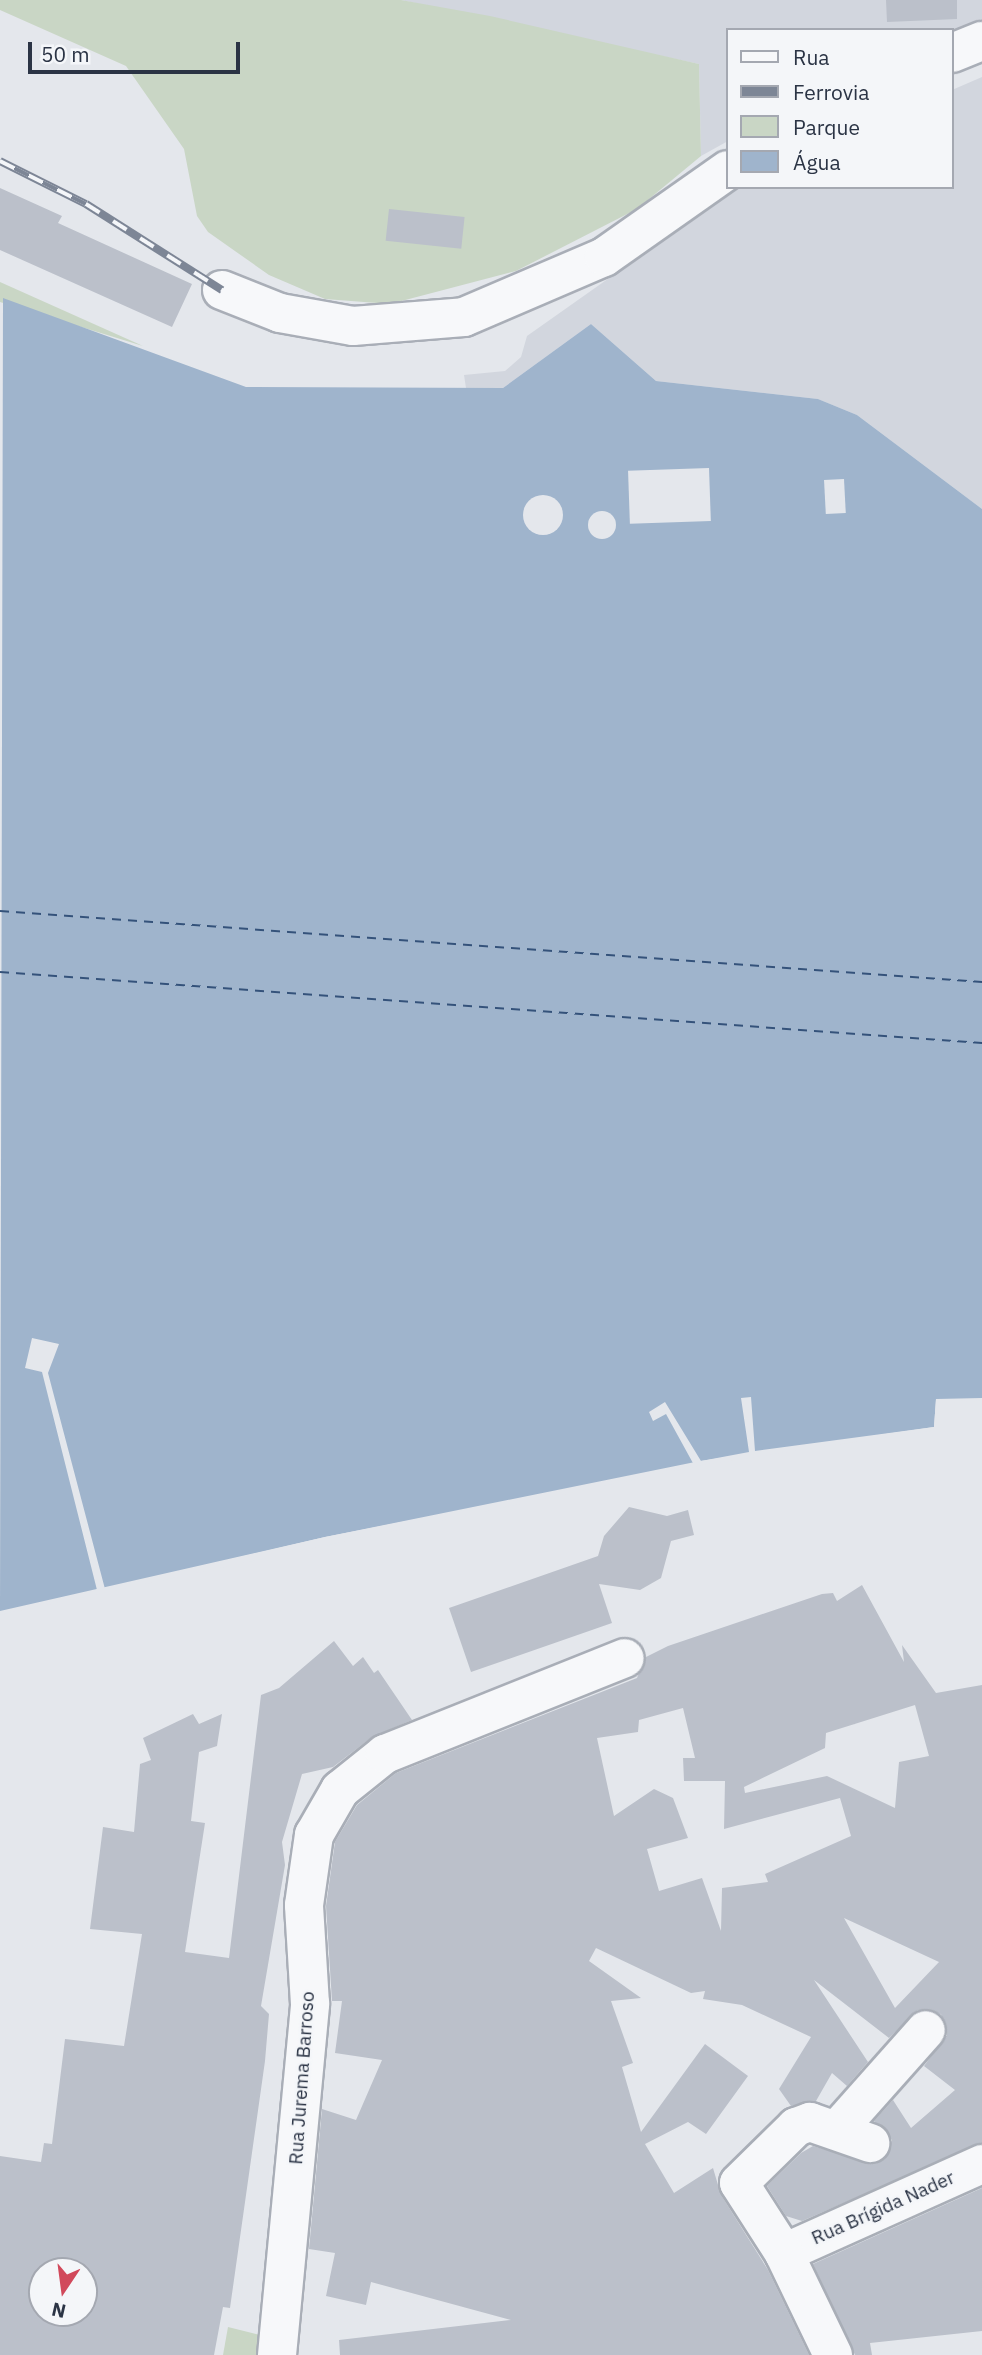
<!DOCTYPE html>
<html>
<head>
<meta charset="utf-8">
<style>
  body { margin:0 }
  #map { position:relative; width:982px; height:2355px; overflow:hidden; background:#e4e7ec; font-family:"IBM Plex Sans",sans-serif }
  div>[style] { position:absolute }
  .built>* { inset:0; background:#d2d6de }
  .green>* { inset:0; background:#c9d6c5 }
  .water>* { inset:0; background:#9fb4cc }
  .pier>* { inset:0; background:#e4e7ec; transform-origin:0 0 }
  .round { border-radius:50% }
  .ferry>* { height:2px; margin-top:-1px; transform-origin:0; background:repeating-linear-gradient(90deg,#34527a 0 9px,transparent 0 16px) }
  .building>* { inset:0; background:#bbc0ca; transform-origin:0 0 }
  .roads { filter:drop-shadow(2px 0 #a9aeb7) drop-shadow(-2px 0 #a9aeb7) drop-shadow(0 2px #a9aeb7) drop-shadow(0 -2px #a9aeb7) }
  .minor>* { height:38px; margin:-19px; padding:0 19px; transform-origin:19px; border-radius:19px; background:#f7f8fa }
  .rail>* { height:8px; margin-top:-4px; transform-origin:0; background:repeating-linear-gradient(90deg,#f4f6f9 0 16px,#7d8696 0 32px); box-sizing:border-box; border-block:2px solid #7d8696 }
  span { translate:-50% -50%; white-space:nowrap; text-align:center; line-height:1.15; -webkit-text-stroke:5px #f4f6f9; paint-order:stroke }
  .street-label { font-size:19px; color:#2b3445 }
  .legend { position:absolute; left:726px; top:28px; width:228px; height:161px; box-sizing:border-box; background:#f4f6f9; border:2px solid #a4a8b1; margin:0; padding:9px 12px; list-style:none; font-size:21px; color:#2b3445 }
  .legend li { display:flex; align-items:center; gap:14px; height:35px }
  .legend b { width:35px; border:2px solid #a4a8b1 }
  .north { position:absolute; left:28px; top:2257px; width:70px; height:70px; box-sizing:border-box; background:#f4f6f9; border:2px solid #a4a8b1; border-radius:50%; rotate:193deg; font-size:19px; font-weight:700; line-height:28px; text-align:center; color:#2b3445 }
  .north::after { content:''; display:block; margin:auto; width:24px; height:32px; background:#d1495b; clip-path:polygon(50% 0,100% 100%,50% 72%,0 100%) }
  .scale { position:absolute; left:28px; top:42px; width:212px; height:32px; box-sizing:border-box; border:4px solid #2b3445; border-top:0; padding-left:9px; font-size:21px; line-height:24px; white-space:nowrap; color:#2b3445; -webkit-text-stroke:5px #f4f6f9; paint-order:stroke }
</style>
</head>
<body>
<div id="map">
  <div class="built">
    <i style="clip-path:polygon(401px 0,982px 0,982px 25px,952px 35px,952px 30px,728px 30px,728px 141px,701px 156px,699px 64px)"></i>
    <i style="clip-path:polygon(982px 77px,982px 509px,857px 415px,818px 399px,656px 381px,591px 324px,503px 388px,466px 388px,464px 375px,505px 371px,521px 357px,527px 336px,738px 187px,952px 187px,952px 90px)"></i>
  </div>
  <div class="green">
    <i style="clip-path:polygon(0 0,401px 0,490px 16px,699px 64px,701px 156px,637px 209px,516px 271px,390px 304px,325px 299px,269px 275px,208px 232px,197px 216px,184px 149px,126px 66px,0 10px)"></i>
    <i style="clip-path:polygon(0 282px,143px 346px,0 302px)"></i>
    <i style="clip-path:polygon(228px 2327px,268px 2337px,266px 2355px,223px 2355px)"></i>
  </div>
  <div class="water">
    <i style="clip-path:polygon(3px 298px,246px 387px,503px 388px,591px 324px,656px 381px,818px 399px,857px 415px,982px 509px,982px 1398px,936px 1399px,934px 1427px,700px 1461px,325px 1537px,0 1611px)"></i>
  </div>
  <div class="pier">
    <i style="left:709px;top:468px;width:53px;height:81px;rotate:88deg"></i>
    <i style="left:844px;top:479px;width:34px;height:20px;rotate:87deg"></i>
    <i class="round" style="left:523px;top:495px;width:40px;height:40px"></i>
    <i class="round" style="left:588px;top:511px;width:28px;height:28px"></i>
    <i style="clip-path:polygon(32px 1338px,59px 1344px,48px 1373px,105px 1589px,325px 1537px,694px 1465px,666px 1414px,653px 1421px,649px 1412px,665px 1402px,701px 1461px,749px 1452px,741px 1398px,751px 1397px,755px 1451px,934px 1427px,936px 1399px,982px 1401px,939px 1403px,935px 1430px,702px 1465px,0 1615px,97px 1590px,42px 1372px,25px 1368px)"></i>
  </div>
  <div class="ferry">
    <i style="left:0;top:911px;width:985px;rotate:4.14deg"></i>
    <i style="left:0;top:972px;width:985px;rotate:4.14deg"></i>
  </div>
  <div class="building">
    <i style="clip-path:polygon(886px 0,957px 0,957px 19px,887px 22px)"></i>
    <i style="clip-path:polygon(0 188px,62px 216px,58px 223px,192px 284px,172px 327px,0 250px)"></i>
    <i style="left:389px;top:209px;width:76px;height:32px;rotate:6deg"></i>
    <i style="clip-path:polygon(629px 1507px,667px 1516px,688px 1510px,694px 1535px,671px 1541px,661px 1578px,640px 1590px,599px 1584px,612px 1623px,471px 1672px,449px 1608px,598px 1556px,604px 1536px)"></i>
    <i style="clip-path:polygon(evenodd,862px 1585px,904px 1662px,902px 1645px,936px 1693px,982px 1685px,982px 2143px,802px 2221px,786px 2216px,767px 2186px,801px 2153px,813px 2146px,875px 2164px,885px 2159px,892px 2140px,874px 2121px,893px 2100px,911px 2128px,955px 2090px,924px 2066px,947px 2035px,941px 2014px,918px 2010px,889px 2038px,814px 1980px,868px 2062px,847px 2086px,832px 2073px,816px 2101px,791px 2106px,779px 2089px,811px 2037px,742px 2005px,703px 1999px,705px 1991px,691px 1993px,596px 1948px,589px 1961px,641px 1998px,611px 2001px,633px 2063px,622px 2067px,641px 2132px,705px 2044px,748px 2076px,706px 2134px,688px 2122px,645px 2144px,674px 2193px,713px 2168px,721px 2195px,768px 2270px,809px 2355px,340px 2355px,339px 2340px,511px 2320px,371px 2282px,366px 2305px,326px 2296px,335px 2253px,309px 2249px,322px 2109px,356px 2120px,382px 2060px,335px 2053px,342px 2001px,332px 2001px,326px 1906px,335px 1842px,357px 1805px,396px 1773px,637px 1678px,646px 1657px,668px 1646px,822px 1594px,833px 1593px,837px 1601px,862px 1585px,915px 1705px,929px 1756px,899px 1762px,895px 1808px,827px 1776px,745px 1793px,744px 1787px,825px 1748px,826px 1733px,915px 1705px,862px 1585px,683px 1708px,695px 1758px,683px 1758px,684px 1781px,725px 1781px,724px 1829px,840px 1798px,851px 1836px,765px 1874px,768px 1882px,722px 1888px,721px 1931px,702px 1878px,659px 1891px,647px 1849px,688px 1838px,673px 1798px,654px 1789px,614px 1816px,597px 1738px,638px 1732px,639px 1720px,683px 1708px,862px 1585px,844px 1918px,939px 1962px,895px 2008px,844px 1918px)"></i>
    <i style="clip-path:polygon(evenodd,334px 1641px,353px 1666px,363px 1657px,374px 1673px,378px 1670px,412px 1720px,372px 1737px,333px 1767px,302px 1774px,282px 1842px,285px 1865px,261px 2006px,269px 2014px,265px 2061px,230px 2308px,223px 2307px,214px 2355px,0 2355px,0 2156px,41px 2162px,44px 2143px,52px 2144px,65px 2039px,124px 2046px,142px 1934px,90px 1929px,103px 1827px,134px 1832px,140px 1764px,151px 1760px,143px 1738px,193px 1714px,199px 1724px,222px 1714px,217px 1746px,199px 1752px,191px 1821px,205px 1823px,185px 1952px,229px 1958px,261px 1695px,279px 1688px,334px 1641px,42px 2271px,84px 2271px,84px 2313px,42px 2313px,42px 2271px)"></i>
    <i style="clip-path:polygon(982px 2188px,982px 2331px,870px 2343px,872px 2355px,855px 2355px,813px 2264px)"></i>
  </div>
  <div class="roads">
    <div class="minor">
      <i style="left:952px;top:53px;width:32px;rotate:-22deg"></i>
      <i style="left:222px;top:290px;width:62px;rotate:21.6deg"></i>
      <i style="left:280px;top:313px;width:74px;rotate:10.1deg"></i>
      <i style="left:353px;top:326px;width:111px;rotate:-4.6deg"></i>
      <i style="left:464px;top:317px;width:152px;rotate:-23.2deg"></i>
      <i style="left:604px;top:257px;width:151px;rotate:-35.1deg"></i>
      <i style="left:838px;top:2129px;width:132px;rotate:-48.4deg"></i>
      <i style="left:784px;top:2253px;width:217px;rotate:-24.2deg"></i>
      <i style="left:277px;top:2355px;width:353px;rotate:-84.6deg"></i>
      <i style="left:310px;top:2004px;width:99px;rotate:-93.5deg"></i>
      <i style="left:304px;top:1905px;width:71px;rotate:-81.9deg"></i>
      <i style="left:314px;top:1835px;width:52px;rotate:-60deg"></i>
      <i style="left:340px;top:1790px;width:58px;rotate:-38.7deg"></i>
      <i style="left:385px;top:1754px;width:258px;rotate:-21.8deg"></i>
      <i style="left:833px;top:2355px;width:113px;rotate:-115.7deg"></i>
      <i style="left:784px;top:2253px;width:83px;rotate:-122.7deg"></i>
      <i style="left:739px;top:2183px;width:80px;rotate:-44.5deg"></i>
      <i style="left:796px;top:2127px;width:15px;rotate:-20deg"></i>
      <i style="left:810px;top:2122px;width:64px;rotate:19.3deg"></i>
    </div>
  </div>
  <div class="rail">
    <i style="left:0;top:161px;width:96px;rotate:26.6deg"></i>
    <i style="left:86px;top:204px;width:161px;rotate:32.3deg"></i>
  </div>
  <div class="street-label">
    <span style="left:302px;top:2078px;rotate:-86deg">Rua Jurema Barroso</span>
    <span style="left:883px;top:2208px;rotate:-24deg">Rua Brígida Nader</span>
  </div>
  <ul class="legend">
  <li><b style="height:9px;background:#f7f8fa"></b>Rua</li>
  <li><b style="height:9px;background:#7d8696"></b>Ferrovia</li>
  <li><b style="height:19px;background:#c9d6c5"></b>Parque</li>
  <li><b style="height:19px;background:#9fb4cc"></b>Água</li>
  </ul>
  <div class="north">N</div>
  <div class="scale">50 m</div>
</div>
</body>
</html>
